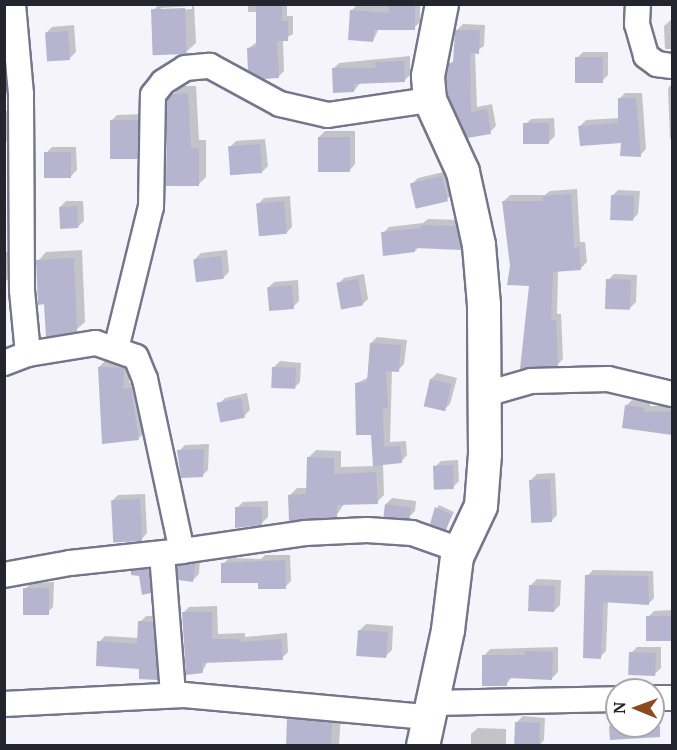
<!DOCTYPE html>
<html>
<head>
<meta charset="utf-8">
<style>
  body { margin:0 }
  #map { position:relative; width:677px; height:750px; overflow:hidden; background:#f5f4fa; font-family:"PT Serif",serif }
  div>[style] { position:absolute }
  .shadow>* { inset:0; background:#0003 }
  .building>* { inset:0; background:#b6b4cf; transform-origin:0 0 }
  .roads { filter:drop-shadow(2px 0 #77758e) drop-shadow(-2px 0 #77758e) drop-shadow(0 2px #77758e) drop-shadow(0 -2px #77758e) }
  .minor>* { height:24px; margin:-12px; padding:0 12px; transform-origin:12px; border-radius:12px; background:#fff }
  .major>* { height:32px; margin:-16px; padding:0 16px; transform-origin:16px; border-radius:16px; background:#fff }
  span { translate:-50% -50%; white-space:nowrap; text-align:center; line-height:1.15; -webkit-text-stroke:4.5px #fff; paint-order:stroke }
  .frame { position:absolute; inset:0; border:6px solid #25252f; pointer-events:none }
  .north { position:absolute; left:605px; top:678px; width:60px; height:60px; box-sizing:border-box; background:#fff; border:2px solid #a8a8ac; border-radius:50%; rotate:271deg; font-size:16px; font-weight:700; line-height:24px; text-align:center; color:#25252f }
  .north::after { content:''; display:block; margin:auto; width:21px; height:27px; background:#8d4a1b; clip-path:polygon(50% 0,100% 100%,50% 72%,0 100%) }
</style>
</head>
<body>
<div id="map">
  <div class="shadow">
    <i style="clip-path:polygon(evenodd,159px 4px,194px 4px,196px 43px,186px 52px,153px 11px,159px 4px,192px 6px,192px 9px,161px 11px,161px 8px,192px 6px)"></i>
    <i style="clip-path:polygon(248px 4px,287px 4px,287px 16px,293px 16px,293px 34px,283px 40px,284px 71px,278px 77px,249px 48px,257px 42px,257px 12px,248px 12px)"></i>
    <i style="clip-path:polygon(392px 4px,420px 4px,420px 22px,414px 28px,379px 28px,373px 41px,351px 11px,357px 5px)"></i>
    <i style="clip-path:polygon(672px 19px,672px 49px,665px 49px,664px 26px)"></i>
    <i style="clip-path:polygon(463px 24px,485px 25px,484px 46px,475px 52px,477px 107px,492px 104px,496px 126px,490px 132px,468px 137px,450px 64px,455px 59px,457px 30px)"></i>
    <i style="clip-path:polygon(74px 25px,76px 52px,70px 58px,46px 33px,52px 27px)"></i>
    <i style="clip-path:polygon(583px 52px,608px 52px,608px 75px,602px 81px,577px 58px)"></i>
    <i style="clip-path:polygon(410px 56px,410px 75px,404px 81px,360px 83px,354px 91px,333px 69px,339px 63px)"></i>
    <i style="clip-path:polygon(672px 84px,672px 138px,670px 139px,668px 88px)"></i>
    <i style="clip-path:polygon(181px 86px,196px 86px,199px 140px,206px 140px,206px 177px,198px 185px,173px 95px)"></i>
    <i style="clip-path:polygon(625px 93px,642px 93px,646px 149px,640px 155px,622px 141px,580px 126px,586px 120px,620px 118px,619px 99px)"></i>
    <i style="clip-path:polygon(4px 111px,12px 111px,12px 136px,6px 142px)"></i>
    <i style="clip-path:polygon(144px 114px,143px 151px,137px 157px,111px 121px,117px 115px)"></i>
    <i style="clip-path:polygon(554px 118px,555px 136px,549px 142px,525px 125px,531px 119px)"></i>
    <i style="clip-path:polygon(325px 131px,355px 131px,355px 164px,349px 171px,319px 137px)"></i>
    <i style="clip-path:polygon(265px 139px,268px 166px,262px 172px,230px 147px,236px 141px)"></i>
    <i style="clip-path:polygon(52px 147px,76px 147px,77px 170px,71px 176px,46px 153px)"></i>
    <i style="clip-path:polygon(448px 171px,453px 193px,447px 199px,412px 184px,418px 178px)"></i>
    <i style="clip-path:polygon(577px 189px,580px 242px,585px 242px,587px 262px,581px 268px,558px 270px,557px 314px,561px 314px,563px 359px,557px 365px,521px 368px,531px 284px,512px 266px,504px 201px,510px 195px,545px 195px,550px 191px)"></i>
    <i style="clip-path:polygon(618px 190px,640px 191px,638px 214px,632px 220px,612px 196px)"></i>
    <i style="clip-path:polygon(290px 196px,292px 227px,286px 233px,258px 204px,264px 198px)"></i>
    <i style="clip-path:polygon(66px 201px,83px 201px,84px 221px,78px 227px,60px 207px)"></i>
    <i style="clip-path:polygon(428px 219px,462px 220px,467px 243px,461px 249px,419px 247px,415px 251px,383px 233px,389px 227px,423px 223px)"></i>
    <i style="clip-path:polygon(82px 250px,85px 322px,76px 330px,45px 303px,38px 261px,46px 252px)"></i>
    <i style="clip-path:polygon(227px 250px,229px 272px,223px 278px,195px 259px,201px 253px)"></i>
    <i style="clip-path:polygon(13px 251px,13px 276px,4px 282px,4px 252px)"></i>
    <i style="clip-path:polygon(364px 274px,368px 299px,362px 305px,338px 284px,344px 278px)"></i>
    <i style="clip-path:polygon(614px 274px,637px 275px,636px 302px,630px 308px,608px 280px)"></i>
    <i style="clip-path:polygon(298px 280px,299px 301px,293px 307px,268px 288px,274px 282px)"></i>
    <i style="clip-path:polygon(377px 337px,407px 340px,404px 364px,398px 370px,392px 370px,390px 442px,406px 441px,407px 455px,401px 462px,383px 464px,384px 495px,377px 502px,344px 504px,336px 516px,290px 495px,297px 488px,308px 488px,308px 458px,316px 450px,341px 451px,341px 467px,374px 466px,372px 433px,357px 383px,369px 377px,371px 343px)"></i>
    <i style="clip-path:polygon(105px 361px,129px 362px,129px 383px,137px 383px,145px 432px,139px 438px,99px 367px)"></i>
    <i style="clip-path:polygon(280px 361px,301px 363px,300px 382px,294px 388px,274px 367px)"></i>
    <i style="clip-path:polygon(437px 373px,457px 378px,450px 404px,444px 410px,431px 379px)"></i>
    <i style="clip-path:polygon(247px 393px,250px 410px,244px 416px,219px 404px,225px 398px)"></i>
    <i style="clip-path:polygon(632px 400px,650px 402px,650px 406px,672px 406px,672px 434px,623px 427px,626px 406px)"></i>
    <i style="clip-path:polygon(209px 444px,208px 470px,202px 476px,179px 451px,185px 445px)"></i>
    <i style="clip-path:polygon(458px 460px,459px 481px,453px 487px,435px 467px,441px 461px)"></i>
    <i style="clip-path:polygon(555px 473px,557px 515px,551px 521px,531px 480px,537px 474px)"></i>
    <i style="clip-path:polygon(145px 494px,147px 533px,141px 540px,112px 501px,118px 495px)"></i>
    <i style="clip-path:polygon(392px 498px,416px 501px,415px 511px,409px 517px,386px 504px)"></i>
    <i style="clip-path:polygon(268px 501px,268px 517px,262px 523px,237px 508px,243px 502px)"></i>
    <i style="clip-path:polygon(439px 505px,454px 512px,446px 528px,437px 508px)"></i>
    <i style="clip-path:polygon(265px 555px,290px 555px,291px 581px,285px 587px,259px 582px,223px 564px,229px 558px,261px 559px)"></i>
    <i style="clip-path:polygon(200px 558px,199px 574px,193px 580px,179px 566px,185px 560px)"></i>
    <i style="clip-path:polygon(154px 564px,156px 586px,150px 592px,140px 575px,132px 572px,138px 566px)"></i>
    <i style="clip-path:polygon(593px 570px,653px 571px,654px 598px,648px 604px,608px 601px,606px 651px,600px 657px,587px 576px)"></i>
    <i style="clip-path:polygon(537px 579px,561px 580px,560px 605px,554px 611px,531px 585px)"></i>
    <i style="clip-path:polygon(54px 582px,53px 607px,47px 613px,25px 589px,31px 583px)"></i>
    <i style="clip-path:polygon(217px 606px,218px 634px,245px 633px,245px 637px,287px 633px,288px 652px,282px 658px,208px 661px,202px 672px,183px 613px,189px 607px)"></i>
    <i style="clip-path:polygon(672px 610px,672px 639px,649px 640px,648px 617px,654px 611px)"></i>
    <i style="clip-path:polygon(146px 616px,159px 616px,163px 672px,157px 678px,99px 642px,105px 636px,139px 638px,140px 622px)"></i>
    <i style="clip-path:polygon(366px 624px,393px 626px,392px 650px,386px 656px,360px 630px)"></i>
    <i style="clip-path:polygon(558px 647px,558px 672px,552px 678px,512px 677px,506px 685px,484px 656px,490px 649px)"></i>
    <i style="clip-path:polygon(637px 647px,661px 647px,661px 668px,655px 674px,631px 653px)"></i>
    <i style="clip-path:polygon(298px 710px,341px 714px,339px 745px,288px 746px,289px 719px)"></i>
    <i style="clip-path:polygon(616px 713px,617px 726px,651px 726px,611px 738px,610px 719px)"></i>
    <i style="clip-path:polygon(523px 716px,545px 718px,544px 740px,539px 746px,517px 722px)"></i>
    <i style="clip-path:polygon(478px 728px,506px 729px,506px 746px,471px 746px,471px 734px)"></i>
  </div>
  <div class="building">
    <i style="clip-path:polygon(256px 4px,282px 4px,282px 21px,288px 21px,288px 41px,277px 41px,279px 78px,264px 79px,248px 71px,247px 48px,256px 47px)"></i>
    <i style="clip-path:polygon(389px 6px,415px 6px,415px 30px,374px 30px,373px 42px,348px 40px,350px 10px,389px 13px)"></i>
    <i style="left:185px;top:8px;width:46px;height:34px;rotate:88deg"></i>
    <i style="clip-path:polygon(455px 30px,480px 30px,479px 54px,470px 53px,471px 112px,487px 109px,491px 134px,467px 138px,448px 95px,446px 77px,449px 63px,453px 63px)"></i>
    <i style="left:68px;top:31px;width:29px;height:23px;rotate:86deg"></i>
    <i style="left:575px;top:57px;width:28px;height:26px"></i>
    <i style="clip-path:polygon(404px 61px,405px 82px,354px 84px,354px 92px,333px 93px,332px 68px,376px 68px,375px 62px)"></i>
    <i style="clip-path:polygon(188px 93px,191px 148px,199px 148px,199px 186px,166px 186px,167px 100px,172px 94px)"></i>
    <i style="clip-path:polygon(618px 98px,636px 98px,641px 157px,620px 156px,621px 143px,580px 146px,578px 126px,618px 123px)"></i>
    <i style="left:138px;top:120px;width:39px;height:28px;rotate:90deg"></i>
    <i style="left:549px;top:123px;width:21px;height:26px;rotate:90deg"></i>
    <i style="left:318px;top:137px;width:32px;height:35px"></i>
    <i style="left:260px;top:144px;width:29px;height:32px;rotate:86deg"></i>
    <i style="left:44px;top:152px;width:27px;height:26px"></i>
    <i style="left:442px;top:176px;width:26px;height:33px;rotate:77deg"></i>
    <i style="clip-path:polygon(571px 194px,574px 248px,579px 247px,581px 270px,553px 272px,551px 320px,556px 320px,558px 366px,520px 369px,529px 286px,507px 285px,510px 266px,502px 201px,543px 201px,542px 196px)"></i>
    <i style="left:611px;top:195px;width:23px;height:25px;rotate:2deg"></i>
    <i style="left:284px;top:201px;width:33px;height:28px;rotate:85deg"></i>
    <i style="left:77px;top:206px;width:22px;height:18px;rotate:87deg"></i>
    <i style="clip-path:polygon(420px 225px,456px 226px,461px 250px,415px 248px,415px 252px,383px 256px,381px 232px,421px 228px)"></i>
    <i style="left:221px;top:256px;width:23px;height:28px;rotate:83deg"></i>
    <i style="clip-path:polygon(74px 258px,77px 332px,46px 337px,44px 304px,38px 305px,36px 260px)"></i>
    <i style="left:358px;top:279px;width:27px;height:22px;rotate:80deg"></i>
    <i style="left:606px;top:279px;width:25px;height:30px;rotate:2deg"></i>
    <i style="left:292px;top:285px;width:24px;height:25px;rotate:85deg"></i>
    <i style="clip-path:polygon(370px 343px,401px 345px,399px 372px,386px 371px,388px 408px,383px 408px,384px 447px,400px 446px,402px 463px,373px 466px,371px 435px,356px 435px,355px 383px,367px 382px)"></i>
    <i style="clip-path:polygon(98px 367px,124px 368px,123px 389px,131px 388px,139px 440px,102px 444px)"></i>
    <i style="left:272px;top:367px;width:24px;height:21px;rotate:2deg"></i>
    <i style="left:430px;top:379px;width:22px;height:28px;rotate:13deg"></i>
    <i style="left:241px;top:398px;width:20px;height:25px;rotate:79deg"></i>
    <i style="clip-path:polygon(625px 405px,645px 408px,644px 412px,672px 411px,672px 435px,622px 428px)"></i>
    <i style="clip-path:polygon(204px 449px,203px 477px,181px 478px,177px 450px)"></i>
    <i style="clip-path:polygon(307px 457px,334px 458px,334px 474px,376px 472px,378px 504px,337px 505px,337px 517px,289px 521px,288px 495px,306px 494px)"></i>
    <i style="left:453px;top:465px;width:24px;height:20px;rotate:88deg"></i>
    <i style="left:550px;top:479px;width:43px;height:21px;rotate:87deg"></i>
    <i style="left:140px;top:499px;width:42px;height:29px;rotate:87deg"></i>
    <i style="left:385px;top:504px;width:26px;height:13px;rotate:7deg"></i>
    <i style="clip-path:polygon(235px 507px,262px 507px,262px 525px,235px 528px)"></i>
    <i style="clip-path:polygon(435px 507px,452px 515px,446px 530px,430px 524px)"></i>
    <i style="clip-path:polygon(285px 560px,286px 589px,258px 589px,258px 583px,221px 583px,221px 563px)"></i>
    <i style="clip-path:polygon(195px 564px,193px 582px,178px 580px,177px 566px)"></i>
    <i style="clip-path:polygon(149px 569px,151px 593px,142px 595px,139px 576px,131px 575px,131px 571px)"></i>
    <i style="clip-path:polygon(585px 575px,648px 576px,649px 605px,603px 602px,601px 659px,583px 658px)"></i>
    <i style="left:529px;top:585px;width:26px;height:26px;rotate:2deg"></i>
    <i style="left:23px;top:588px;width:26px;height:27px"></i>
    <i style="clip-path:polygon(182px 612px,212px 612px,212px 639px,239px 639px,239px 642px,281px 639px,283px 660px,202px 663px,203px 673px,186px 675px)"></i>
    <i style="left:672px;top:616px;width:25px;height:26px;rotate:90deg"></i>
    <i style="clip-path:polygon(138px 621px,153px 622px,158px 680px,139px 679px,139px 669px,96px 666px,97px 641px,137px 644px)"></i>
    <i style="left:358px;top:630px;width:30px;height:26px;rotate:4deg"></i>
    <i style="clip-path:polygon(525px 651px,553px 652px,552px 680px,507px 678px,507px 686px,482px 686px,482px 655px,525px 655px)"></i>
    <i style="left:629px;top:652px;width:27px;height:23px;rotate:2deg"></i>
    <i style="clip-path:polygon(287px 719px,332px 723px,331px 746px,286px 746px)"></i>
    <i style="left:515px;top:722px;width:25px;height:24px;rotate:2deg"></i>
    <i style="clip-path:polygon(609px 726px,660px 726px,660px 737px,610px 740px)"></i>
  </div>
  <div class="roads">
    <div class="minor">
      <i style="left:638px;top:4px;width:20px;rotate:93deg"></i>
      <i style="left:637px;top:24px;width:33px;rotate:74deg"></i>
      <i style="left:646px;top:56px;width:14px;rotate:36deg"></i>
      <i style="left:657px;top:64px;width:15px;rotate:8deg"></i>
      <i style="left:116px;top:349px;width:146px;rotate:-76.2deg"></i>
      <i style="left:151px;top:207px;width:112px;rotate:-89deg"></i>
      <i style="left:153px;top:95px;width:16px;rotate:-52deg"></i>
      <i style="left:163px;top:82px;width:26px;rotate:-32deg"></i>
      <i style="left:185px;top:68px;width:25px;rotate:-5deg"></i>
      <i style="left:210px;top:66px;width:80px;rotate:28.5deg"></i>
      <i style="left:280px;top:104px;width:49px;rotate:12.9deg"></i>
      <i style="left:328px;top:115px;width:103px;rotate:-8.4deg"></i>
      <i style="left:28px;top:354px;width:69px;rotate:-9.2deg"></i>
      <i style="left:96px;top:343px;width:42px;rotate:19.3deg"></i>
      <i style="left:136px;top:357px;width:24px;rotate:68deg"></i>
      <i style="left:145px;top:379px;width:176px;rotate:77.9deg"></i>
      <i style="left:182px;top:551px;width:124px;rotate:-8.3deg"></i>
      <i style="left:305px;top:533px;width:62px;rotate:-2.8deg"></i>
      <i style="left:367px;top:530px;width:45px;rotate:3.8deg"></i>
      <i style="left:412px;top:533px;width:51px;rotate:19.5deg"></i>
      <i style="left:4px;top:363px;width:26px;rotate:-21deg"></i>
      <i style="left:28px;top:354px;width:64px;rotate:-95.4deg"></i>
      <i style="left:22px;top:290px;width:196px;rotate:-90.3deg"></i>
      <i style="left:21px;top:94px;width:90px;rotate:-95.1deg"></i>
      <i style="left:486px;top:394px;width:47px;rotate:-16.1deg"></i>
      <i style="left:531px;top:381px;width:77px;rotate:-1.5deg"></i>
      <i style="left:608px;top:379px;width:66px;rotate:13.2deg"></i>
      <i style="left:162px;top:554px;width:141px;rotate:85.5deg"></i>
      <i style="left:4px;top:575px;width:67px;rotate:-10.3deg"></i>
      <i style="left:70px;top:563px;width:113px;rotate:-6.1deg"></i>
      <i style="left:653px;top:698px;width:19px"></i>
      <i style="left:432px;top:703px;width:185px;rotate:-1.2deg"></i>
      <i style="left:4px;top:704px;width:180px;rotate:-2.9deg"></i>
      <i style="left:184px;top:695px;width:244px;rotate:5.2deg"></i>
    </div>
    <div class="major">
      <i style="left:423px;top:746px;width:119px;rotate:-77.8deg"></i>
      <i style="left:448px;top:630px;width:74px;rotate:-83deg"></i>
      <i style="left:457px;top:557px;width:56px;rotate:-64.8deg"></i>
      <i style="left:481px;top:506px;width:52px;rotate:-85.6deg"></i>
      <i style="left:485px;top:454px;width:149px;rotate:-90.4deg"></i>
      <i style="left:484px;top:305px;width:60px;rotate:-94.8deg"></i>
      <i style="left:479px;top:245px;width:75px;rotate:-102.4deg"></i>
      <i style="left:463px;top:172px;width:79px;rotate:-114.6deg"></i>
      <i style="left:430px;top:100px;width:24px;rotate:-95deg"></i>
      <i style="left:428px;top:76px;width:73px;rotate:-79deg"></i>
    </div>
  </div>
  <div class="frame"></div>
  <div class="north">N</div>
</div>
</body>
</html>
